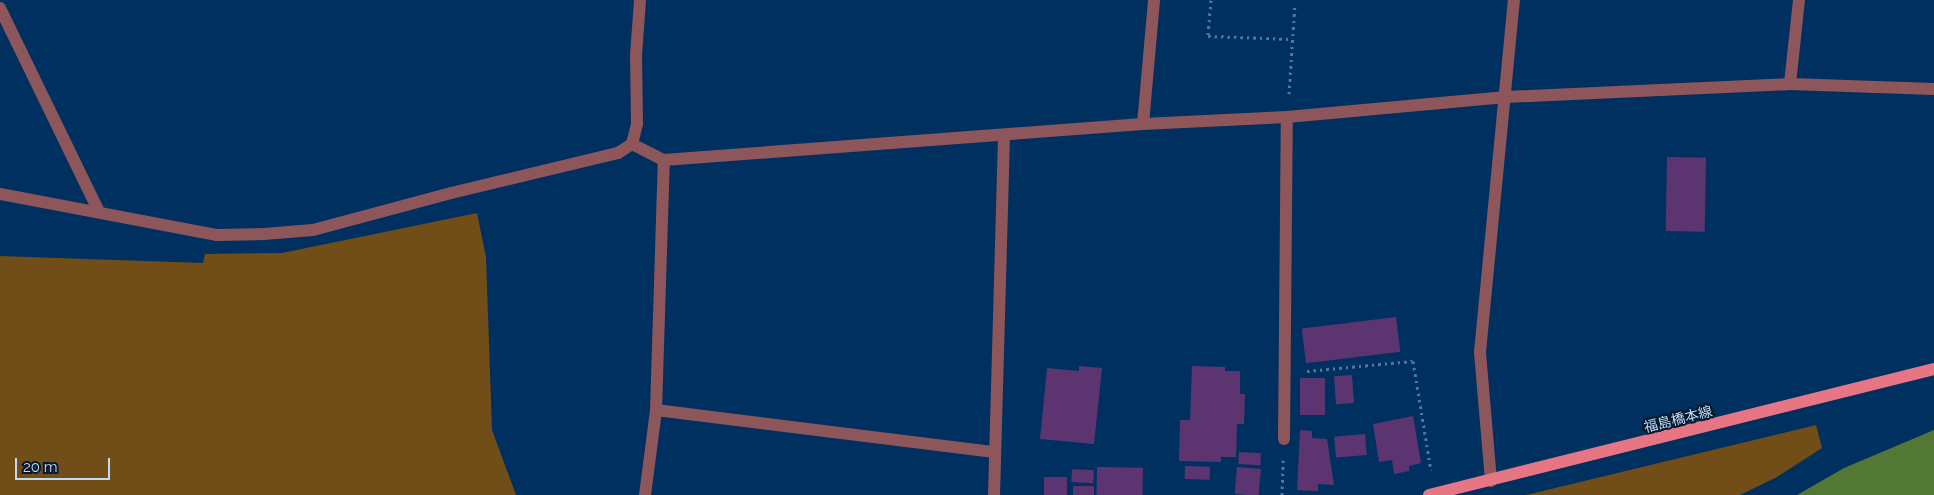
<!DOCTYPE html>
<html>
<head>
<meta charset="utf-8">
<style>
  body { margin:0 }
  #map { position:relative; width:1934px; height:495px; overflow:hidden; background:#00305f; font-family:Raleway,"Noto Sans JP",sans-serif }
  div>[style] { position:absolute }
  .green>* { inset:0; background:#714d17 }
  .water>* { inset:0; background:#537836 }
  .building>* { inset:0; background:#5c3570; transform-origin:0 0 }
  .path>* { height:3px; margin-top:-1.5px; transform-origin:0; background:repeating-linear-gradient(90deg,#51779f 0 2.5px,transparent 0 6.5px) }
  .minor>* { height:12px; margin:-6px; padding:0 6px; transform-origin:6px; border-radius:6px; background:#8d565b }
  .major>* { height:12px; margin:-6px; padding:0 6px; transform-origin:6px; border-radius:6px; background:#e77685 }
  span { translate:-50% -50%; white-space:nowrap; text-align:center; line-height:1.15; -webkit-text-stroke:4px #06192e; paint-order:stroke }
  .street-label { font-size:14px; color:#c3dbf9 }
  .scale { position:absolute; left:15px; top:458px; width:95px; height:22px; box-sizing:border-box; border:2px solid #c3dbf9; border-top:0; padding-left:6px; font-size:15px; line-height:18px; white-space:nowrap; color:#c3dbf9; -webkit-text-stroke:4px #06192e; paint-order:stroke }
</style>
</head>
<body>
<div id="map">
  <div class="green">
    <i style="clip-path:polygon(477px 213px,486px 257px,492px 430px,516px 495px,0 495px,0 256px,203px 263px,205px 254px,282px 253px)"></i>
    <i style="clip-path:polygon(1816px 425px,1822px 448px,1777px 477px,1740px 495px,1526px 495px)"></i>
  </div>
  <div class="water">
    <i style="clip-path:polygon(1934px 430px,1934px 495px,1797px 495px,1844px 468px)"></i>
  </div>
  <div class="building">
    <i style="left:1667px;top:157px;width:39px;height:74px;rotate:1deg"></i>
    <i style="left:1396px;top:317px;width:35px;height:95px;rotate:83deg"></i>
    <i style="clip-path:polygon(1079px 366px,1102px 368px,1094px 444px,1040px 439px,1047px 368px,1079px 371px)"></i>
    <i style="clip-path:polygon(1192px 366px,1225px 367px,1225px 371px,1240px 371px,1240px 394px,1245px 394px,1244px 424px,1237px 424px,1236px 457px,1221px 457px,1221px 462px,1179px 461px,1180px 420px,1190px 420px)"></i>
    <i style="left:1352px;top:375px;width:28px;height:18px;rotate:86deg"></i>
    <i style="left:1300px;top:378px;width:25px;height:37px"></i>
    <i style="clip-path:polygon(1413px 416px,1421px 463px,1409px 466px,1409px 471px,1394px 474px,1392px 460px,1379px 462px,1373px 424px)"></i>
    <i style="clip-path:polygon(1300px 430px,1312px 431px,1312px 438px,1327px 439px,1334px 485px,1318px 484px,1318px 491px,1297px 490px)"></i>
    <i style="left:1365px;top:434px;width:21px;height:31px;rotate:85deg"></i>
    <i style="left:1239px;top:452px;width:22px;height:12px;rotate:3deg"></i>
    <i style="left:1185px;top:466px;width:25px;height:13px;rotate:2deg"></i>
    <i style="left:1097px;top:467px;width:46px;height:28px;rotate:1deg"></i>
    <i style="left:1237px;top:467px;width:24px;height:27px;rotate:5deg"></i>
    <i style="left:1072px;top:469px;width:22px;height:13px;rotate:3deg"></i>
    <i style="left:1044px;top:477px;width:23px;height:18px"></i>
    <i style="left:1073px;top:486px;width:21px;height:9px"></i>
  </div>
  <div class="path">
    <i style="left:1211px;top:0;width:36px;rotate:95deg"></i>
    <i style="left:1208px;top:36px;width:83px;rotate:2.1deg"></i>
    <i style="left:1289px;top:94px;width:90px;rotate:-86.2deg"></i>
    <i style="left:1307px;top:371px;width:106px;rotate:-5.4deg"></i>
    <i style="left:1413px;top:361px;width:111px;rotate:80.7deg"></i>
    <i style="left:1282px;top:495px;width:35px;rotate:-88deg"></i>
  </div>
  <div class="minor">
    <i style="left:0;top:8px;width:227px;rotate:64.1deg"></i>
    <i style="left:1790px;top:84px;width:84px;rotate:-83.9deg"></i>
    <i style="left:1143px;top:124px;width:124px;rotate:-84.9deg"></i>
    <i style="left:632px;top:144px;width:36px;rotate:27deg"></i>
    <i style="left:664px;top:160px;width:480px;rotate:-4.3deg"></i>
    <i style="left:1143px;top:124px;width:144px;rotate:-2.8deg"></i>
    <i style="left:1287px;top:117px;width:220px;rotate:-5.2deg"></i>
    <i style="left:1506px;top:97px;width:284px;rotate:-2.6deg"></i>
    <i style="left:1790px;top:84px;width:144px;rotate:2deg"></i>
    <i style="left:0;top:194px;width:221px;rotate:10.7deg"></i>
    <i style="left:217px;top:235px;width:47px;rotate:-1.2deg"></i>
    <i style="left:264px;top:234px;width:49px;rotate:-4.7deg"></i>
    <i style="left:313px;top:230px;width:143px;rotate:-15deg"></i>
    <i style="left:451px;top:193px;width:172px;rotate:-13.5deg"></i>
    <i style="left:618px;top:153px;width:17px;rotate:-33deg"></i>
    <i style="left:632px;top:144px;width:21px;rotate:-76deg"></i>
    <i style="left:637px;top:124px;width:69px;rotate:-90.8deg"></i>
    <i style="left:636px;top:55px;width:55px;rotate:-85.8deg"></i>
    <i style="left:656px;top:410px;width:341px;rotate:7.1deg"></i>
    <i style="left:1284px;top:439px;width:322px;rotate:-89.5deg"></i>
    <i style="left:1491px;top:481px;width:129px;rotate:-94.9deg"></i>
    <i style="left:1480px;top:352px;width:354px;rotate:-84.5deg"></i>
    <i style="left:645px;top:495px;width:86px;rotate:-82.6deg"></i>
    <i style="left:656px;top:410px;width:250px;rotate:-88.2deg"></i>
    <i style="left:994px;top:495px;width:360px;rotate:-88.4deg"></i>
  </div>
  <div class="major">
    <i style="left:1429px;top:495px;width:520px;rotate:-14.01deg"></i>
  </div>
  <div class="street-label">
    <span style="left:1678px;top:419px;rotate:-14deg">福島橋本線</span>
  </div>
  <div class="scale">20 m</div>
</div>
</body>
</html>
